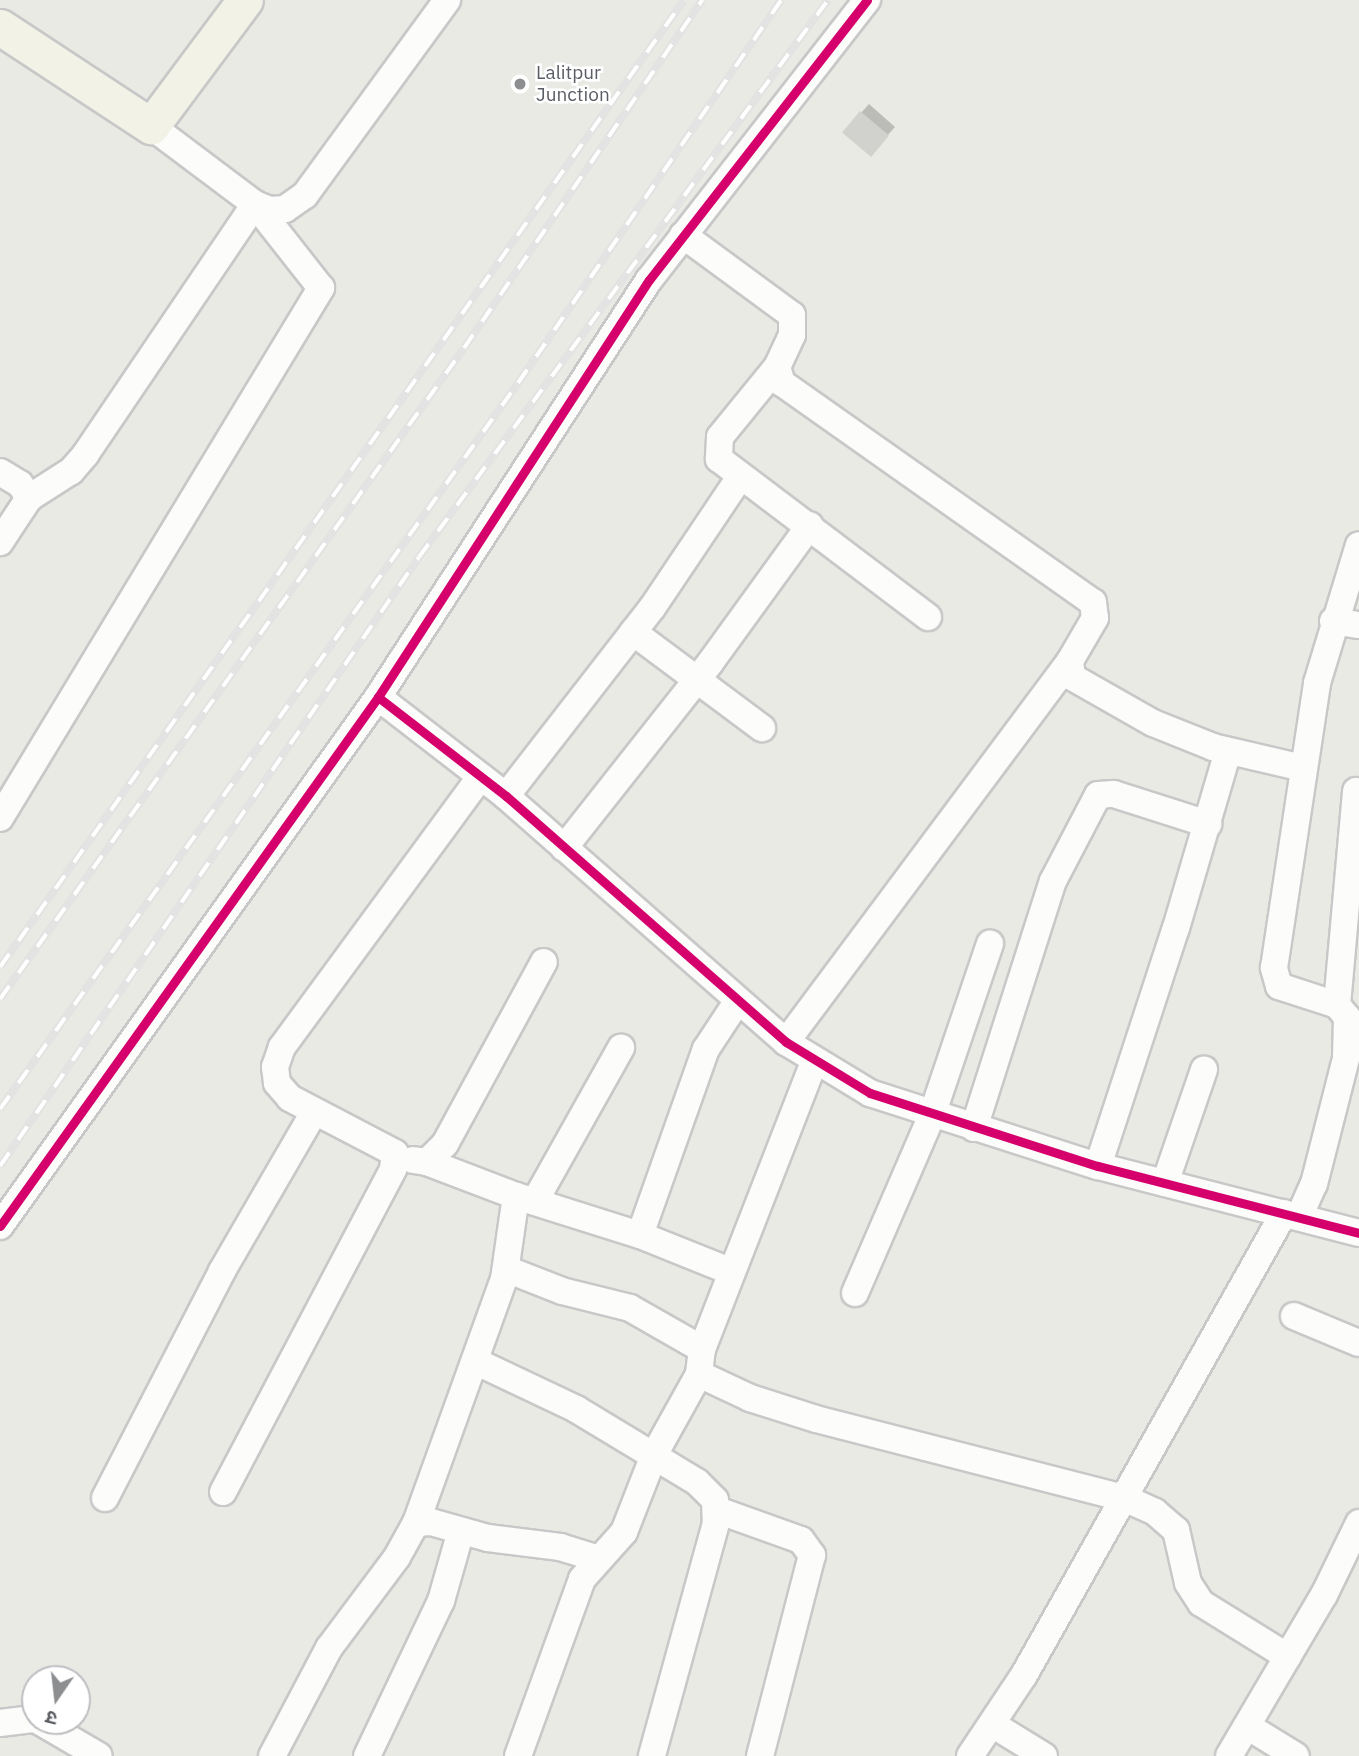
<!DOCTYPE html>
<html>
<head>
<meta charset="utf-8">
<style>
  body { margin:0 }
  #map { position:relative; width:1359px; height:1756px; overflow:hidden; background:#eaeae5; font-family:"IBM Plex Sans","Noto Sans Devanagari",sans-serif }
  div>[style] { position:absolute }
  .shadow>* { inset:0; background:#0003 }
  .building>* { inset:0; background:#d1d1ce; transform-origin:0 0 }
  .roads { filter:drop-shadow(2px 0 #c7c8c7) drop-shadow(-2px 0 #c7c8c7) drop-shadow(0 2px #c7c8c7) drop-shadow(0 -2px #c7c8c7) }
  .minor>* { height:26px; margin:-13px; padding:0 13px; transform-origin:13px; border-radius:13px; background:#fcfcfb }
  .major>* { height:35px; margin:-17.5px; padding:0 17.5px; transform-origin:17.5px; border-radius:17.5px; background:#f2f2e7 }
  .rail>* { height:8px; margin-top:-4px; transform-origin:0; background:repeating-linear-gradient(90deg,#fff 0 16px,#e2e3e2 0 32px); box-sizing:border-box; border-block:2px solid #e2e3e2 }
  .cycleway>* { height:9px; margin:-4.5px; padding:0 4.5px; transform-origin:4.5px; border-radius:4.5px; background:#d6006c }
  .dots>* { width:19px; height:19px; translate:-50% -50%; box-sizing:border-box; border:4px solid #fff; border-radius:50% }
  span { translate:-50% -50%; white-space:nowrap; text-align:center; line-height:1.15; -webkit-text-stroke:5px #fff; paint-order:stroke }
  .poi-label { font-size:19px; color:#5a5d63 }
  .left { translate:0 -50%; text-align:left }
  .north { position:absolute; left:21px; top:1665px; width:70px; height:70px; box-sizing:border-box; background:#fff; border:2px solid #bdbec1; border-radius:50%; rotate:194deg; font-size:19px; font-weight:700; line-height:28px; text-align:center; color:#5a5d63 }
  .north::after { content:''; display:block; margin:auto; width:24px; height:32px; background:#8c8e90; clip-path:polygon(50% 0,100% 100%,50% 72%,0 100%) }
</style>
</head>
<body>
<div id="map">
  <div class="shadow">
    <i style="clip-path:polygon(869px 104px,895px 127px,877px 147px,844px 132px)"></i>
  </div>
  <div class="building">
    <i style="left:860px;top:111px;width:38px;height:28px;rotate:40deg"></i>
  </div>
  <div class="roads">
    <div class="minor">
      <i style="left:151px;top:126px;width:130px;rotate:36.9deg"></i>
      <i style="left:255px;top:204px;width:16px;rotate:22deg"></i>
      <i style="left:270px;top:210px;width:15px;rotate:-4deg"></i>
      <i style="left:285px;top:209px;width:24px;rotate:-35deg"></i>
      <i style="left:305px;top:195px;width:241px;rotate:-53.9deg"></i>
      <i style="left:683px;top:235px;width:135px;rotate:36.3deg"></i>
      <i style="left:792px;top:315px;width:20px;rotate:90deg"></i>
      <i style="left:792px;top:335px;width:35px;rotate:115deg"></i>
      <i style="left:777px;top:367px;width:17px;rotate:73deg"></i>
      <i style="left:782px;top:383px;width:380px;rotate:35.2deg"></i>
      <i style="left:1093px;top:602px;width:16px;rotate:83deg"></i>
      <i style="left:1095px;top:618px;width:50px;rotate:120.2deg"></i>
      <i style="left:1070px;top:661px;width:16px;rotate:83deg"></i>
      <i style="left:1072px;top:677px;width:93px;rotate:29.6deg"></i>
      <i style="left:1153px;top:723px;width:65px;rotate:21.8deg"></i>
      <i style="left:1213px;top:747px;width:92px;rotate:13.1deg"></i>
      <i style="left:777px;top:367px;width:90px;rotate:129.2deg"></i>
      <i style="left:720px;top:437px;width:22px;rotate:93deg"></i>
      <i style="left:719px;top:459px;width:262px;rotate:37.1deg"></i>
      <i style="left:0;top:472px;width:23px;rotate:31deg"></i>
      <i style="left:20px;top:484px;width:17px;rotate:57deg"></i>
      <i style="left:29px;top:498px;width:53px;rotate:123.4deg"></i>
      <i style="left:1333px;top:621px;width:26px;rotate:9deg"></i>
      <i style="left:633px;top:632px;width:161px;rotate:36.7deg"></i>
      <i style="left:378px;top:697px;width:162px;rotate:37.7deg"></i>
      <i style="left:506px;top:796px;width:373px;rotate:41.3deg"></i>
      <i style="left:786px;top:1042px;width:98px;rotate:31.3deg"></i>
      <i style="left:870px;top:1093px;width:239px;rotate:17.8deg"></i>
      <i style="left:1098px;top:1166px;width:269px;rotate:14.4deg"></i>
      <i style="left:506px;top:796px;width:238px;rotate:-52.2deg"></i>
      <i style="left:652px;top:608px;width:158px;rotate:-56.1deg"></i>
      <i style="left:0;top:818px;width:620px;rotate:-58.8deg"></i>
      <i style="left:321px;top:288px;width:107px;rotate:-128.2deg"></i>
      <i style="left:255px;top:204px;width:302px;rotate:124.1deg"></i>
      <i style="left:86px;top:454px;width:23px;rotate:131deg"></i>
      <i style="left:71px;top:471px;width:50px;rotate:147.3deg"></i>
      <i style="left:564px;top:848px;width:236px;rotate:-51.7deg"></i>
      <i style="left:710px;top:663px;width:170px;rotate:-54.1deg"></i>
      <i style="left:1337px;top:1005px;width:215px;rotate:-84.9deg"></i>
      <i style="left:786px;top:1042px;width:475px;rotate:-53.3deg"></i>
      <i style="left:814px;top:1062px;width:308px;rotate:111.3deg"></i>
      <i style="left:702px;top:1349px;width:25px;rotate:97deg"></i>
      <i style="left:699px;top:1374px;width:56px;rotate:25.2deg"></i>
      <i style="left:750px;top:1398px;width:69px;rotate:17.7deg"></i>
      <i style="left:816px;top:1419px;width:318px;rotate:14.4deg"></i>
      <i style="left:1124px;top:1498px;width:34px;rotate:24deg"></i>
      <i style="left:1155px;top:1512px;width:28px;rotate:41deg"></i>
      <i style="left:1176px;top:1530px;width:54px;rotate:77.2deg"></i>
      <i style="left:1188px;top:1583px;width:24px;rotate:57deg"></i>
      <i style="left:1201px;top:1603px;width:102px;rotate:31.8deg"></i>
      <i style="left:974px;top:1128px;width:259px;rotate:-72.3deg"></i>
      <i style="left:1053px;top:881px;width:97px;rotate:-62.4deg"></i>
      <i style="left:1098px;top:795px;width:16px;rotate:-4deg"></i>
      <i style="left:1114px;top:794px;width:99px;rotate:17.7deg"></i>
      <i style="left:413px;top:1160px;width:14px;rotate:8deg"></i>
      <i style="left:427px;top:1162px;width:25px;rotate:-45deg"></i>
      <i style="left:445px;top:1144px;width:207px;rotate:-61.5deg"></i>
      <i style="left:427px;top:1162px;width:95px;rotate:20.9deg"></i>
      <i style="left:516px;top:1196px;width:130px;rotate:17.5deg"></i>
      <i style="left:640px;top:1235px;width:99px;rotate:21.9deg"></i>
      <i style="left:1098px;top:1166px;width:250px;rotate:-71.9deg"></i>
      <i style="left:1176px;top:928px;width:184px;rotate:-73.6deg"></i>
      <i style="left:1165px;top:1183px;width:120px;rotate:-71deg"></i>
      <i style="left:535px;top:1201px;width:176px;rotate:-60.7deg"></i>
      <i style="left:1299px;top:1217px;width:36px;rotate:-66deg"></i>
      <i style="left:1314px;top:1184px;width:130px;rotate:-75.7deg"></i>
      <i style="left:1346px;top:1058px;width:41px;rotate:-88.6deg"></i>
      <i style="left:1347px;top:1017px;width:16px;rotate:-130deg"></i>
      <i style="left:1337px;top:1005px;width:61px;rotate:-161.9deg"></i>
      <i style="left:1279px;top:986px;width:19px;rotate:-106deg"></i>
      <i style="left:1274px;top:968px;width:288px;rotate:-81.4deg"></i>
      <i style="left:1317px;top:683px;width:144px;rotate:-73.1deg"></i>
      <i style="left:0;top:1226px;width:650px;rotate:-54.45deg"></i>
      <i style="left:378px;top:697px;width:497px;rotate:-57deg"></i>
      <i style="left:649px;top:280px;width:355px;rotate:-52.1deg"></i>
      <i style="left:640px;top:1235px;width:197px;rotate:-70.5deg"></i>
      <i style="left:706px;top:1049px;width:56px;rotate:-56.6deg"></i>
      <i style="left:506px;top:1269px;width:60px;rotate:21.4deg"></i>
      <i style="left:562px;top:1291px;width:70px;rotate:14deg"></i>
      <i style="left:630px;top:1308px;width:83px;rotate:29.7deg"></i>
      <i style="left:855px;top:1293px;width:194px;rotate:-66.6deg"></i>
      <i style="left:932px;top:1115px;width:181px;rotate:-71.3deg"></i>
      <i style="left:1294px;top:1316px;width:70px;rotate:22.6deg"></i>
      <i style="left:475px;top:1361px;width:112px;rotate:25.4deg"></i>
      <i style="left:576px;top:1409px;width:141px;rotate:31.1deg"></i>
      <i style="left:697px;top:1482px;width:25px;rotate:45deg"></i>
      <i style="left:715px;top:1500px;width:23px;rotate:88deg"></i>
      <i style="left:716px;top:1523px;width:242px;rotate:105.4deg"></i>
      <i style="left:223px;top:1492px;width:365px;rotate:-62.2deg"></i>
      <i style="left:393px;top:1169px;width:16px;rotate:-83deg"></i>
      <i style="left:395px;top:1153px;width:119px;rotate:-152.4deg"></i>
      <i style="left:290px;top:1098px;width:20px;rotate:-131deg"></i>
      <i style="left:277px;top:1083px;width:16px;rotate:-97deg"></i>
      <i style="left:275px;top:1067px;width:21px;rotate:-71deg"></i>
      <i style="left:282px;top:1047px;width:335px;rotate:-53.7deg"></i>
      <i style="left:105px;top:1498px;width:255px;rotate:-62.7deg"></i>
      <i style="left:222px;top:1271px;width:184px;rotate:-59.9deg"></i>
      <i style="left:717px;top:1510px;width:89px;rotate:19.7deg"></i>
      <i style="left:801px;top:1540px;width:19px;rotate:54deg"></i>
      <i style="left:812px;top:1555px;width:208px;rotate:104.5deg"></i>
      <i style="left:416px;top:1523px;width:259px;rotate:-70.2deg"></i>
      <i style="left:504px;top:1279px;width:84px;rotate:-81.8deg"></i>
      <i style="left:39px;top:1721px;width:69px;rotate:30.3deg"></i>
      <i style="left:0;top:1723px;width:35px;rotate:-7deg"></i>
      <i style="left:992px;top:1724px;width:61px;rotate:31.6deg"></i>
      <i style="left:1247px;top:1726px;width:57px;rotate:31.5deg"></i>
      <i style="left:272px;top:1756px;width:122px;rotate:-62.2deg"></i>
      <i style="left:329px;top:1648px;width:114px;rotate:-53.2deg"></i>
      <i style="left:397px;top:1557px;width:39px;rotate:-61deg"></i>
      <i style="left:416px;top:1523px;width:15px;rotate:-4deg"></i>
      <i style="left:431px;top:1522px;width:59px;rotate:15.7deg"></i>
      <i style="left:488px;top:1538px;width:73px;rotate:7.1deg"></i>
      <i style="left:560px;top:1547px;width:38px;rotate:17deg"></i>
      <i style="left:367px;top:1756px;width:172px;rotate:-64.5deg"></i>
      <i style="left:441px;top:1601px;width:73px;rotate:-74.1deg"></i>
      <i style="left:518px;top:1756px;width:188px;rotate:-70.1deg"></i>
      <i style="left:582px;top:1579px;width:63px;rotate:-48.2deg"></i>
      <i style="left:624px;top:1532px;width:83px;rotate:-68.7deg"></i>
      <i style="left:654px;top:1455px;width:93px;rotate:-60.9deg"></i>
      <i style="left:970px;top:1756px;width:97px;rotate:-56.3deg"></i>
      <i style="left:1024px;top:1675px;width:530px;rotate:-60.63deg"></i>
      <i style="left:1229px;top:1756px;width:187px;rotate:-59.5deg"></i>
      <i style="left:1324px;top:1595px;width:80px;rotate:-64.1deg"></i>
    </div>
    <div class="major">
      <i style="left:0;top:27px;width:181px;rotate:33.3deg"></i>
      <i style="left:151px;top:126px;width:157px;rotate:-53.3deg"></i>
    </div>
  </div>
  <div class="rail">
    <i style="left:0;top:967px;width:1184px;rotate:-54.73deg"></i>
    <i style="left:0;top:999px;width:799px;rotate:-54.52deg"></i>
    <i style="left:464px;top:348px;width:422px;rotate:-55.6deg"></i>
    <i style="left:0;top:1109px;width:892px;rotate:-54.49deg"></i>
    <i style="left:518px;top:383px;width:465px;rotate:-55.5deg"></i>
    <i style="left:0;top:1166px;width:739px;rotate:-55.47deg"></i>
    <i style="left:419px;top:557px;width:691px;rotate:-53.71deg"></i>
  </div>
  <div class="cycleway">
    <i style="left:378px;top:697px;width:162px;rotate:37.7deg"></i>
    <i style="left:506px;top:796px;width:373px;rotate:41.3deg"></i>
    <i style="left:786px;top:1042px;width:98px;rotate:31.3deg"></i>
    <i style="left:870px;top:1093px;width:239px;rotate:17.8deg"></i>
    <i style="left:1098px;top:1166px;width:269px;rotate:14.4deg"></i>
    <i style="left:0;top:1226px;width:650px;rotate:-54.45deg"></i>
    <i style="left:378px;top:697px;width:497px;rotate:-57deg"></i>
    <i style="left:649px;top:280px;width:355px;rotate:-52.1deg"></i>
  </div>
  <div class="dots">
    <i style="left:520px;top:84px;background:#8c8e90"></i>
  </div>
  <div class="poi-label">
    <span class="left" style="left:536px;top:84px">Lalitpur<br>Junction</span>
  </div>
  <div class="north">उ</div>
</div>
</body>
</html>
